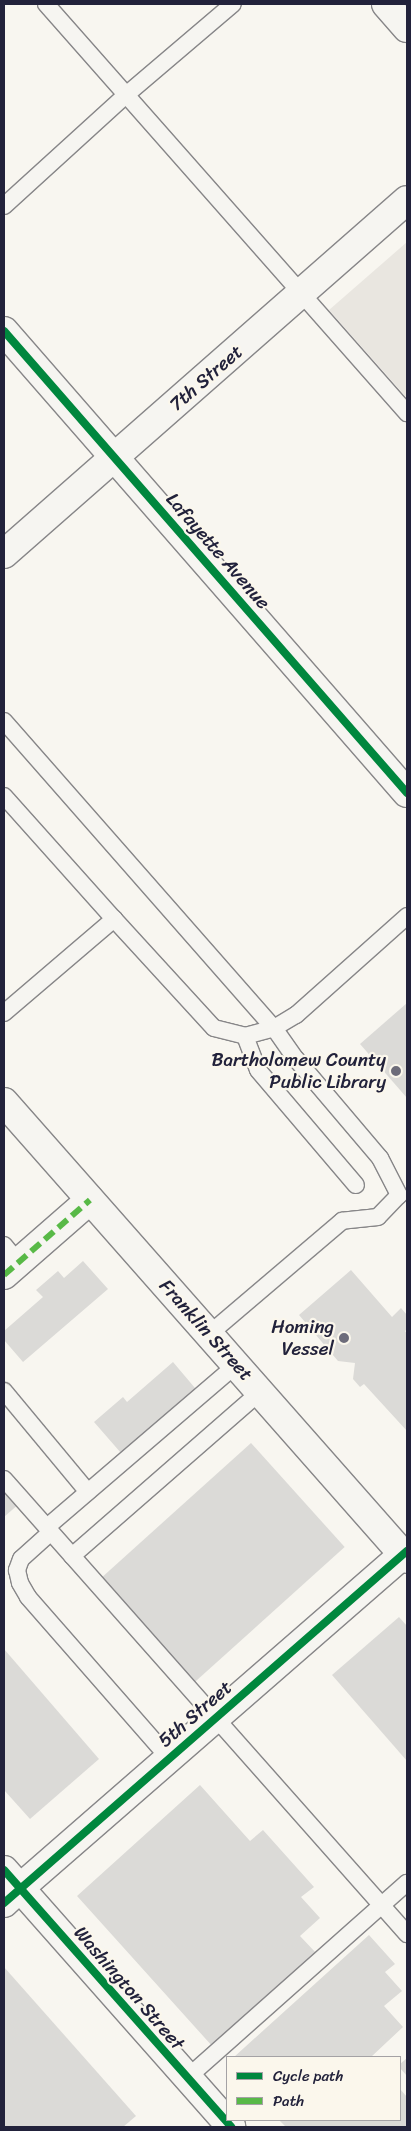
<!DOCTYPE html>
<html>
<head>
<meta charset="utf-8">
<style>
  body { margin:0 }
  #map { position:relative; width:411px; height:2131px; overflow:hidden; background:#f8f6f0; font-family:Sriracha,sans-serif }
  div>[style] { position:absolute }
  .built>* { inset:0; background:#e9e6e0 }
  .building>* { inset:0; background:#dbdad7; transform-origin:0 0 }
  .roads { filter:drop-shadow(1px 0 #878688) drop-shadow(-1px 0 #878688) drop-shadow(0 1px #878688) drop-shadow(0 -1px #878688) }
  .service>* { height:16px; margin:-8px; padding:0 8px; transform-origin:8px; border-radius:8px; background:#f6f5f1 }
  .minor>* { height:28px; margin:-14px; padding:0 14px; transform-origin:14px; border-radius:14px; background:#f6f5f1 }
  .tertiary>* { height:28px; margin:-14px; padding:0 14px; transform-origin:14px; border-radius:14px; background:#f6f5f1 }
  .quiet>* { height:6px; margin-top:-3px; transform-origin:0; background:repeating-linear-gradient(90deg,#58b947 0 12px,transparent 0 18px) }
  .cycleway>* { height:8px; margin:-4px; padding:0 4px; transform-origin:4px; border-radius:4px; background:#00873e }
  .dots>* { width:14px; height:14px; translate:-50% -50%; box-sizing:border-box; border:2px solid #fbf7ec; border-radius:50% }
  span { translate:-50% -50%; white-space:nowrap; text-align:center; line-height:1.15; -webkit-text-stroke:4.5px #fbf7ec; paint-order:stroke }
  .street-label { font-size:19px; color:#22223b }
  .poi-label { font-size:19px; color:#22223b }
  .right { translate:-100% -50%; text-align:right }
  .frame { position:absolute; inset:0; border:5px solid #22223b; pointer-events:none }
  .legend { position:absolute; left:226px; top:2056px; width:175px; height:65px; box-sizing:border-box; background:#fbf7ec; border:1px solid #a4a2a5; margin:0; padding:6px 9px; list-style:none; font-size:15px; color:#22223b }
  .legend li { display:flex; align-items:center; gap:10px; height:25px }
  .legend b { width:25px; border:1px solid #a4a2a5 }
</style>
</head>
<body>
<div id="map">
  <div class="built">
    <i style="clip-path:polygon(407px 242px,407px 398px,329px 310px)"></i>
  </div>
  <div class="building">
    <i style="clip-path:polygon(407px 1003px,407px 1098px,360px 1044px)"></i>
    <i style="clip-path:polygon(83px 1261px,108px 1289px,23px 1362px,4px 1340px,4px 1331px,43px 1297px,36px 1290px,58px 1271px,64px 1278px)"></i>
    <i style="clip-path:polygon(351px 1270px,392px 1317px,401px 1308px,407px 1315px,407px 1329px,405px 1331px,407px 1334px,407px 1431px,364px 1384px,360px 1387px,353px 1379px,355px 1363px,338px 1361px,299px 1315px)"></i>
    <i style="clip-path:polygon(173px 1362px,195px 1388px,121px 1453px,94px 1422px,123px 1397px,127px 1402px)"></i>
    <i style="left:251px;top:1443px;width:140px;height:205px;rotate:48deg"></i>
    <i style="clip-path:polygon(4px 1484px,20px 1503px,4px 1517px)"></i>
    <i style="clip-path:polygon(399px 1617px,407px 1626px,407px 1761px,332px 1675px)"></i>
    <i style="clip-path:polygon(4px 1649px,99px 1759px,30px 1819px,4px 1790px)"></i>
    <i style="clip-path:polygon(200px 1785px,250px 1841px,263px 1830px,314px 1887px,301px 1897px,320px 1918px,300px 1936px,317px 1954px,213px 2047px,77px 1896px)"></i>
    <i style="clip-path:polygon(369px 1935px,395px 1964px,385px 1972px,402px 1991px,384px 2006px,403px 2027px,371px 2057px,234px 2057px)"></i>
    <i style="clip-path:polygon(4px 1967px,136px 2116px,123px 2127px,4px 2127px)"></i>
    <i style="clip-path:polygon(407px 2058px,407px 2076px,400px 2068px,400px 2064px)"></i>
    <i style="clip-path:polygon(400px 2089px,407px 2097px,407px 2127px,286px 2127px,279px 2120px,400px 2120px)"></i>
  </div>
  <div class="roads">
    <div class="service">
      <i style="left:46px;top:4px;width:546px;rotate:48.57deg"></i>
      <i style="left:4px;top:206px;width:165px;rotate:-42.3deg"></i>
      <i style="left:126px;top:95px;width:140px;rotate:-40.4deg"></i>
      <i style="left:4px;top:721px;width:409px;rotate:48.7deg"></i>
      <i style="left:274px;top:1028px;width:38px;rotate:55deg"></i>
      <i style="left:296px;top:1059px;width:130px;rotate:49.7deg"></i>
      <i style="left:380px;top:1158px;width:42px;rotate:62.8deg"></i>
      <i style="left:399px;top:1195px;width:30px;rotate:134deg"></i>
      <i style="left:378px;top:1217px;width:36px;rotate:174deg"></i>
      <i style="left:342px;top:1221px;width:175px;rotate:139.6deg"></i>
      <i style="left:4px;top:796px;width:165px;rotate:48.2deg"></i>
      <i style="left:4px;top:1013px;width:145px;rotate:-40.5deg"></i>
      <i style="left:114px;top:919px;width:148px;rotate:47.5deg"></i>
      <i style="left:214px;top:1028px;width:32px;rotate:14deg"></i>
      <i style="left:245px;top:1036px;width:30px;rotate:-15deg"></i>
      <i style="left:274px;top:1028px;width:26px;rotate:-31deg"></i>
      <i style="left:296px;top:1015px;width:149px;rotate:-41.7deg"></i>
      <i style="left:245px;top:1036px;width:36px;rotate:69deg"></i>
      <i style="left:258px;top:1070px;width:151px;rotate:49.6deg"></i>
      <i style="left:4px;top:1245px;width:22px;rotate:51deg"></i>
      <i style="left:4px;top:1391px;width:131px;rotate:50.3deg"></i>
      <i style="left:4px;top:1479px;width:608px;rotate:48.47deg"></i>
      <i style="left:47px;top:1527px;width:249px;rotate:-40.6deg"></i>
      <i style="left:51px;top:1532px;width:40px;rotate:138deg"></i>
      <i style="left:21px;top:1559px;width:12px;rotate:110deg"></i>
      <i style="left:17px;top:1570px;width:13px;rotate:77deg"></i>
      <i style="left:20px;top:1583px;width:16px;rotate:60deg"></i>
      <i style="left:28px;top:1597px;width:214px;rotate:48.8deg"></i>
      <i style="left:72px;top:1556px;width:249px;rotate:-41.1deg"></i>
      <i style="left:187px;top:2078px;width:294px;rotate:-41.6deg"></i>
    </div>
    <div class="minor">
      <i style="left:386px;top:4px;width:32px;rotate:49deg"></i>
      <i style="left:4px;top:331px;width:613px;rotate:48.9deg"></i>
      <i style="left:4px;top:554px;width:536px;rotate:-41.3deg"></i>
      <i style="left:4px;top:1275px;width:114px;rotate:-41.1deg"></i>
      <i style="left:4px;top:1903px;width:22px;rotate:-43deg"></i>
    </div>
    <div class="tertiary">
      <i style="left:4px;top:1102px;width:609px;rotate:48.59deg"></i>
      <i style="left:4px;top:1870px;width:343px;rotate:48.5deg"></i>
      <i style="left:20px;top:1888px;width:513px;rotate:-41.05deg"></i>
    </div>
  </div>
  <div class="quiet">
    <i style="left:4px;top:1275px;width:114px;rotate:-41.1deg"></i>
  </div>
  <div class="cycleway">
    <i style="left:4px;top:331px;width:613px;rotate:48.9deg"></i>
    <i style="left:4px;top:1870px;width:343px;rotate:48.5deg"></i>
    <i style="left:4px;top:1903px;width:535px;rotate:-41.14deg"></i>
  </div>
  <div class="dots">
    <i style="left:396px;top:1071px;background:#6d6c7a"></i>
    <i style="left:344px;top:1338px;background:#6d6c7a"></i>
  </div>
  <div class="street-label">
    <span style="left:206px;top:378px;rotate:-41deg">7th Street</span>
    <span style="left:218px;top:551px;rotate:49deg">Lafayette Avenue</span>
    <span style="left:206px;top:1330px;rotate:48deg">Franklin Street</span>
    <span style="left:195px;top:1714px;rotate:-41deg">5th Street</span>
    <span style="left:129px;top:1988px;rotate:49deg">Washington Street</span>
  </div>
  <div class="poi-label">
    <span class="right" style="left:386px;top:1071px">Bartholomew County<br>Public Library</span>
    <span class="right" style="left:334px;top:1338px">Homing<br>Vessel</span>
  </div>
  <div class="frame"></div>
  <ul class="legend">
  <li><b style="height:6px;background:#00873e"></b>Cycle path</li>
  <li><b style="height:6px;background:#58b947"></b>Path</li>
  </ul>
</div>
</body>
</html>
